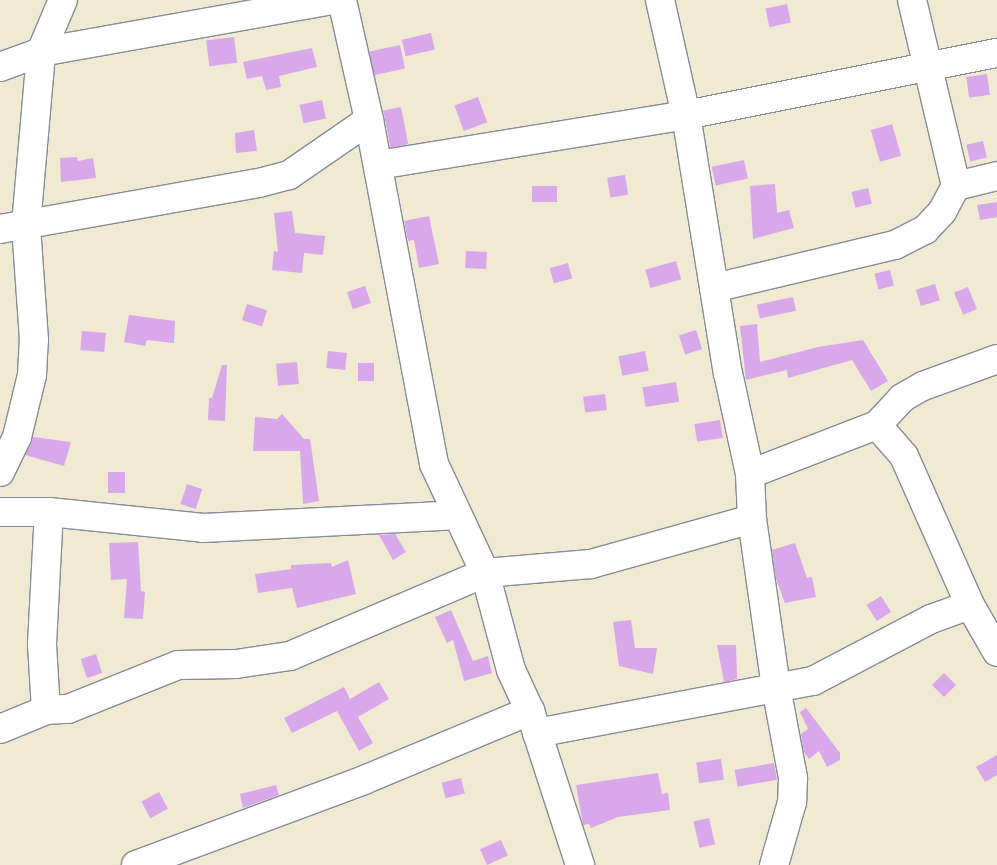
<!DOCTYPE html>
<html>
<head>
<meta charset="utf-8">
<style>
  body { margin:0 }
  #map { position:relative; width:997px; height:865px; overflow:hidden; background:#efead1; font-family:"Indie Flower",sans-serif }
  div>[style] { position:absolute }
  .building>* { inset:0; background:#d8a8eb; transform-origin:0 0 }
  .roads { filter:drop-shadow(1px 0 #858c98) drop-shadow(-1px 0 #858c98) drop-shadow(0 1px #858c98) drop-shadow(0 -1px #858c98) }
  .minor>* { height:28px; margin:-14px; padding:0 14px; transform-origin:14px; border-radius:14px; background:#fff }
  span { translate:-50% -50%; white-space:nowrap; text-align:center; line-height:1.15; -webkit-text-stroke:5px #fff; paint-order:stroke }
</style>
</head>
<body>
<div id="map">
  <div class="building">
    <i style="left:787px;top:4px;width:19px;height:22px;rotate:78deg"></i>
    <i style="left:431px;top:33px;width:17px;height:30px;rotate:77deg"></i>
    <i style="left:234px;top:37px;width:26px;height:28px;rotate:83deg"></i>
    <i style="left:400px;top:45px;width:24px;height:32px;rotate:78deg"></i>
    <i style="clip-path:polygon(312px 48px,317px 67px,279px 76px,281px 87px,266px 90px,262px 76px,247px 79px,243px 62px)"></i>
    <i style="left:987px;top:74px;width:21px;height:21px;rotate:82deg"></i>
    <i style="left:478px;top:97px;width:27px;height:25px;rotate:70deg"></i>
    <i style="left:322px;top:100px;width:19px;height:23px;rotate:78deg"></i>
    <i style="left:401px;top:107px;width:38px;height:18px;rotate:79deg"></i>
    <i style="left:892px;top:124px;width:33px;height:22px;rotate:74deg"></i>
    <i style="clip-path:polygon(254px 130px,257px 151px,236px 153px,235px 133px)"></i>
    <i style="left:983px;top:141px;width:17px;height:17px;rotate:77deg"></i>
    <i style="clip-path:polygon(77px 157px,78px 161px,93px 158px,96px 178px,61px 182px,60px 158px)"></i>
    <i style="left:744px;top:160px;width:19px;height:33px;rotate:78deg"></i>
    <i style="left:625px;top:175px;width:20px;height:18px;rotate:81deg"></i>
    <i style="clip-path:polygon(775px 184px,777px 213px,789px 210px,794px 228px,753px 239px,750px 186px)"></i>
    <i style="left:557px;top:186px;width:16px;height:25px;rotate:90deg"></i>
    <i style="left:868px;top:188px;width:16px;height:17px;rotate:76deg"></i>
    <i style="clip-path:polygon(997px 202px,997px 217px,980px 220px,977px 205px)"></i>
    <i style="clip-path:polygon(292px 211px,295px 233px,325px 236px,323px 255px,304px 253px,302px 273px,272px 270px,274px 251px,278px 252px,274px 213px)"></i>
    <i style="clip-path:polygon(429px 216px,439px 264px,419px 268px,414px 240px,408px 241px,404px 221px)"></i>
    <i style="left:466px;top:251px;width:21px;height:17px;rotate:3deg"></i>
    <i style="left:676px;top:261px;width:19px;height:32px;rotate:74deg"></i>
    <i style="left:568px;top:263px;width:16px;height:19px;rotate:75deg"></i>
    <i style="left:890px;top:270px;width:16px;height:16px;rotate:76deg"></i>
    <i style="left:935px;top:284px;width:17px;height:20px;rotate:73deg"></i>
    <i style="left:365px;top:286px;width:18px;height:19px;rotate:71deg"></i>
    <i style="left:968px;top:287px;width:24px;height:15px;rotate:68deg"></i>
    <i style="left:793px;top:297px;width:14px;height:37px;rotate:78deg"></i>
    <i style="left:247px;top:304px;width:21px;height:17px;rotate:17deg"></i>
    <i style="clip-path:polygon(129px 315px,175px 321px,174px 343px,147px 340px,145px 346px,124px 342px)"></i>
    <i style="clip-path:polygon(757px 324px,760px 362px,818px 347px,863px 340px,888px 381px,871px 391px,852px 360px,788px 378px,787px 370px,746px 380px,740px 326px)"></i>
    <i style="left:696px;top:330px;width:20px;height:18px;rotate:72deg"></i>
    <i style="left:82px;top:331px;width:24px;height:19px;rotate:5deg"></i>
    <i style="left:328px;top:351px;width:19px;height:17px;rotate:6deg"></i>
    <i style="left:645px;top:351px;width:20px;height:27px;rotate:79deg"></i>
    <i style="left:297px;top:362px;width:22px;height:21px;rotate:85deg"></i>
    <i style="left:358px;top:363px;width:16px;height:18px"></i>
    <i style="clip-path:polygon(222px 365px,227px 365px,225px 421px,208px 420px,209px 398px,212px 398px)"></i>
    <i style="left:676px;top:382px;width:20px;height:34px;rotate:81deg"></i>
    <i style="left:605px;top:394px;width:16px;height:22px;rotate:83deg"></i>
    <i style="clip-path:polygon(282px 414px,304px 439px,310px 439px,319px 501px,303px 504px,300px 451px,253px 451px,255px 417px,277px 419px)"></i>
    <i style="left:720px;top:420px;width:18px;height:26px;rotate:81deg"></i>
    <i style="clip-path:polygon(33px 437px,71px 442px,64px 466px,25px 455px)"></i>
    <i style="left:108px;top:472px;width:17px;height:21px"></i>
    <i style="left:187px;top:484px;width:16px;height:21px;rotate:18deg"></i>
    <i style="clip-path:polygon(395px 534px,406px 552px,393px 560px,379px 535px)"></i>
    <i style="clip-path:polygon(138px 542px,141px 591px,145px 592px,143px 619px,124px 618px,127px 579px,111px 580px,109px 543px)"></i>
    <i style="clip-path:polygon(795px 543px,807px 578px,812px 577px,816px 597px,785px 603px,776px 579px,772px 550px)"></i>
    <i style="clip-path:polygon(348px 560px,356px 594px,297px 608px,292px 588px,258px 593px,255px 574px,291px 569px,291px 565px,331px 563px,332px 567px)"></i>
    <i style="left:881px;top:596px;width:19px;height:17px;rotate:58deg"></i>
    <i style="clip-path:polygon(451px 610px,473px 661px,488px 656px,492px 673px,464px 681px,453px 640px,447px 643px,435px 617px)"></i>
    <i style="clip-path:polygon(631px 620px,635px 648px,657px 648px,653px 674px,619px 666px,613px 622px)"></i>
    <i style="clip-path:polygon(717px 645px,736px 645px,737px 679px,724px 682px)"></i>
    <i style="left:96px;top:654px;width:20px;height:16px;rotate:72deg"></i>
    <i style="left:944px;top:673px;width:17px;height:17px;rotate:45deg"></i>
    <i style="clip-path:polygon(379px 682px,389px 699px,358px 717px,373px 743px,359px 751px,337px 711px,292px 733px,284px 718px,344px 687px,350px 699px)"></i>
    <i style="clip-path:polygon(806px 708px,840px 753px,840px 760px,827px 767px,819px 751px,809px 759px,804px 752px,801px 734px,808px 729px,800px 712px)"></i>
    <i style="clip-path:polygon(997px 755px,997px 775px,985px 782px,976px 767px)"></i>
    <i style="left:721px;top:759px;width:21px;height:25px;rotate:82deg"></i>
    <i style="left:774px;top:763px;width:17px;height:40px;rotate:80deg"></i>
    <i style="clip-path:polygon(658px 773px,662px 794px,668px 793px,670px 810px,618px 817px,591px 828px,589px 824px,583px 825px,576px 785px)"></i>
    <i style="left:461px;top:778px;width:16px;height:20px;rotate:76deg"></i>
    <i style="clip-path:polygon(276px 785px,279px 795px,243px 808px,240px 794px)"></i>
    <i style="left:159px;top:792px;width:19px;height:20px;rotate:62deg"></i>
    <i style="left:709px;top:818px;width:27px;height:16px;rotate:77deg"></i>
    <i style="left:501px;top:840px;width:17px;height:23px;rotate:66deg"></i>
  </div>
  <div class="roads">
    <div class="minor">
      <i style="left:342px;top:0;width:123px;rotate:77.3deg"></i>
      <i style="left:369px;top:120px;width:350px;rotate:79.3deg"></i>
      <i style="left:434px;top:464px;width:120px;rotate:64.9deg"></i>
      <i style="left:485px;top:573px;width:100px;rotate:75deg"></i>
      <i style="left:511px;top:670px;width:45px;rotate:65.1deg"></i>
      <i style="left:530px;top:711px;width:162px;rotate:72deg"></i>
      <i style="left:660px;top:0;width:118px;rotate:77.3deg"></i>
      <i style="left:686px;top:115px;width:261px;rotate:80.8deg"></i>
      <i style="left:728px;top:373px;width:103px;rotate:77.7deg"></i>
      <i style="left:750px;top:474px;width:45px;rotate:87.5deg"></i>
      <i style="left:752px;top:519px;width:170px;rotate:81.9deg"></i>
      <i style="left:776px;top:687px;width:93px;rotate:79.4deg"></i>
      <i style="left:793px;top:778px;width:24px;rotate:92deg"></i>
      <i style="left:792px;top:802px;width:66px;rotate:105.9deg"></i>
      <i style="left:0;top:67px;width:44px;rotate:-20.1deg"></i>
      <i style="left:41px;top:52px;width:296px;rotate:-10.1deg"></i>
      <i style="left:378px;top:165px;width:312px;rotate:-9.2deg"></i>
      <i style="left:686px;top:115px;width:317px;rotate:-11.3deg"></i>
      <i style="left:956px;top:186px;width:42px;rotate:-13.7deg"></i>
      <i style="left:0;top:229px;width:263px;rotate:-10.1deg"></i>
      <i style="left:259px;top:183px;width:31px;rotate:-15deg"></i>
      <i style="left:289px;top:175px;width:97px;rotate:-34.5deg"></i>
      <i style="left:714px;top:288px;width:186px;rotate:-13.4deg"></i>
      <i style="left:895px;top:245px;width:34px;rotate:-27deg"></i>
      <i style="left:925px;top:230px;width:25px;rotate:-47deg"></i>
      <i style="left:942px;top:212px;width:30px;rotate:-62deg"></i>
      <i style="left:956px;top:186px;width:191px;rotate:-103.3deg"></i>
      <i style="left:877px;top:425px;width:41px;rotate:48.9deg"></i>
      <i style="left:904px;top:456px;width:163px;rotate:66.1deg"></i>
      <i style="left:970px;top:605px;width:54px;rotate:60.1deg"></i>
      <i style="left:0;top:472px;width:39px;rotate:-64deg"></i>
      <i style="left:17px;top:437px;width:64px;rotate:-76.4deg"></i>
      <i style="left:32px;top:375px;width:35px;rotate:-87deg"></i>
      <i style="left:34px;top:340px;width:115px;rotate:-94deg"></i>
      <i style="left:26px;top:225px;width:174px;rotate:-85deg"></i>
      <i style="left:41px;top:52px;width:56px;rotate:-67.1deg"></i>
      <i style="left:750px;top:474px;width:136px;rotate:-21.1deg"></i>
      <i style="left:877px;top:425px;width:37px;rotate:-47deg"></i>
      <i style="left:902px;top:398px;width:24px;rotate:-30deg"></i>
      <i style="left:923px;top:386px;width:79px;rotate:-20deg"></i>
      <i style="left:0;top:512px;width:49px"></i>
      <i style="left:49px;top:512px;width:155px;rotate:5.9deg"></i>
      <i style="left:203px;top:528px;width:253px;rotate:-2.9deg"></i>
      <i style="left:46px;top:710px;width:66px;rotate:-93.5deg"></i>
      <i style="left:42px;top:644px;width:132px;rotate:-87deg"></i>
      <i style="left:0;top:729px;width:50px;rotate:-22.4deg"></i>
      <i style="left:46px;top:710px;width:22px;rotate:-3deg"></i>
      <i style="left:68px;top:709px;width:118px;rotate:-21.8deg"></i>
      <i style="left:178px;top:665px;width:58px;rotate:-1deg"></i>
      <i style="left:236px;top:664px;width:55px;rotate:-8.4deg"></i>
      <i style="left:290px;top:656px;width:212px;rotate:-23.1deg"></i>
      <i style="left:485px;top:573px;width:106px;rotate:-4.9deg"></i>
      <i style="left:591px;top:564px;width:167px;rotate:-15.6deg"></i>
      <i style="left:537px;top:733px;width:281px;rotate:-10.7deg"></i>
      <i style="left:813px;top:681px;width:133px;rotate:-27.7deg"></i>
      <i style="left:931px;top:619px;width:41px;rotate:-19.7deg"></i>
      <i style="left:136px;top:865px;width:243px;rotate:-20.4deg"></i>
      <i style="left:364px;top:780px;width:180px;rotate:-22.6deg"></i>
    </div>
  </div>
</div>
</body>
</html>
